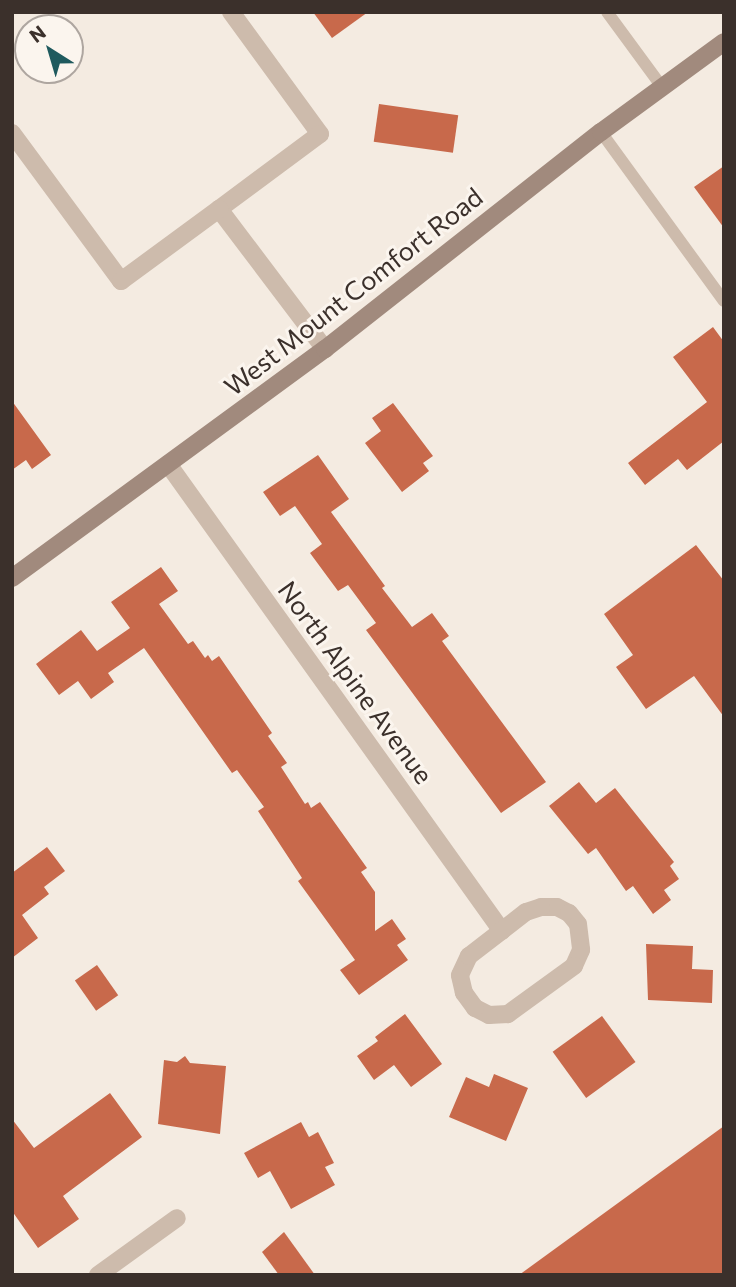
<!DOCTYPE html>
<html>
<head>
<meta charset="utf-8">
<style>
  body { margin:0 }
  #map { position:relative; width:736px; height:1287px; overflow:hidden; background:#f4ebe1; font-family:Commissioner,sans-serif }
  div>[style] { position:absolute }
  .building>* { inset:0; background:#c8694b; transform-origin:0 0 }
  .lane>* { height:12px; margin:-6px; padding:0 6px; transform-origin:6px; border-radius:6px; background:#cdbbac }
  .street>* { height:18px; margin:-9px; padding:0 9px; transform-origin:9px; border-radius:9px; background:#cdbbac }
  .secondary>* { height:18px; margin:-9px; padding:0 9px; transform-origin:9px; border-radius:9px; background:#a18a7d }
  span { translate:-50% -50%; white-space:nowrap; text-align:center; line-height:1.15; -webkit-text-stroke:6px #fbf5ee; paint-order:stroke }
  .street-label { font-size:26px; color:#3b302b }
  .frame { position:absolute; inset:0; border:14px solid #3b302b; pointer-events:none }
  .north { position:absolute; left:14px; top:14px; width:70px; height:70px; box-sizing:border-box; background:#fbf5ee; border:2px solid #aea6a0; border-radius:50%; rotate:323deg; font-size:19px; font-weight:700; line-height:28px; text-align:center; color:#3b302b }
  .north::after { content:''; display:block; margin:auto; width:24px; height:32px; background:#1f5a5e; clip-path:polygon(50% 0,100% 100%,50% 72%,0 100%) }
</style>
</head>
<body>
<div id="map">
  <div class="building">
    <i style="clip-path:polygon(313px 12px,368px 12px,332px 38px)"></i>
    <i style="left:379px;top:104px;width:80px;height:38px;rotate:8deg"></i>
    <i style="clip-path:polygon(724px 166px,724px 228px,694px 187px)"></i>
    <i style="clip-path:polygon(713px 327px,724px 342px,724px 441px,687px 470px,678px 459px,645px 485px,628px 463px,707px 402px,673px 357px)"></i>
    <i style="clip-path:polygon(12px 401px,51px 455px,32px 469px,26px 460px,12px 470px)"></i>
    <i style="clip-path:polygon(393px 403px,433px 456px,423px 463px,429px 471px,402px 492px,365px 443px,381px 431px,372px 418px)"></i>
    <i style="clip-path:polygon(318px 455px,349px 499px,331px 512px,385px 586px,382px 588px,412px 627px,432px 613px,449px 636px,442px 641px,546px 782px,501px 813px,366px 630px,376px 623px,348px 585px,338px 591px,310px 553px,322px 544px,295px 506px,280px 516px,263px 492px)"></i>
    <i style="clip-path:polygon(696px 545px,724px 581px,724px 717px,694px 676px,646px 709px,616px 667px,633px 655px,604px 614px)"></i>
    <i style="clip-path:polygon(161px 567px,178px 591px,159px 604px,188px 644px,193px 641px,205px 658px,208px 655px,212px 661px,219px 656px,272px 733px,268px 736px,287px 763px,281px 767px,305px 804px,308px 802px,311px 808px,320px 802px,367px 868px,361px 872px,375px 892px,375px 931px,392px 919px,406px 939px,397px 945px,408px 960px,359px 995px,340px 970px,355px 960px,298px 881px,302px 878px,258px 811px,264px 807px,237px 770px,232px 773px,144px 648px,108px 673px,114px 682px,91px 699px,78px 681px,59px 695px,36px 664px,81px 630px,97px 651px,130px 628px,111px 602px)"></i>
    <i style="clip-path:polygon(579px 782px,596px 803px,615px 788px,674px 862px,670px 866px,679px 879px,664px 890px,671px 900px,653px 914px,633px 886px,626px 891px,596px 848px,588px 854px,549px 806px)"></i>
    <i style="clip-path:polygon(47px 847px,65px 871px,44px 887px,49px 894px,22px 915px,38px 938px,12px 958px,12px 873px)"></i>
    <i style="clip-path:polygon(646px 944px,693px 946px,692px 969px,713px 970px,712px 1003px,648px 1000px)"></i>
    <i style="left:97px;top:965px;width:37px;height:27px;rotate:55deg"></i>
    <i style="clip-path:polygon(405px 1014px,442px 1064px,411px 1087px,394px 1065px,374px 1080px,357px 1056px,378px 1041px,375px 1037px)"></i>
    <i style="left:602px;top:1016px;width:57px;height:61px;rotate:54deg"></i>
    <i style="clip-path:polygon(185px 1056px,190px 1063px,226px 1066px,220px 1134px,158px 1124px,164px 1060px,177px 1062px)"></i>
    <i style="clip-path:polygon(494px 1074px,528px 1088px,506px 1141px,449px 1117px,466px 1077px,489px 1087px)"></i>
    <i style="clip-path:polygon(110px 1093px,142px 1137px,63px 1196px,79px 1219px,38px 1248px,12px 1211px,12px 1119px,34px 1148px)"></i>
    <i style="clip-path:polygon(301px 1122px,309px 1137px,318px 1132px,334px 1163px,325px 1167px,335px 1185px,291px 1209px,270px 1171px,258px 1178px,244px 1153px)"></i>
    <i style="clip-path:polygon(724px 1126px,724px 1275px,519px 1275px)"></i>
    <i style="clip-path:polygon(284px 1232px,315px 1275px,279px 1275px,262px 1252px)"></i>
  </div>
  <div class="lane">
    <i style="left:607px;top:12px;width:93px;rotate:53.7deg"></i>
    <i style="left:601px;top:132px;width:209px;rotate:54deg"></i>
  </div>
  <div class="street">
    <i style="left:231px;top:12px;width:151px;rotate:53.9deg"></i>
    <i style="left:320px;top:134px;width:126px;rotate:143.4deg"></i>
    <i style="left:219px;top:209px;width:176px;rotate:52.9deg"></i>
    <i style="left:12px;top:133px;width:184px;rotate:53.6deg"></i>
    <i style="left:121px;top:281px;width:122px;rotate:-36.3deg"></i>
    <i style="left:168px;top:464px;width:574px;rotate:54.43deg"></i>
    <i style="left:541px;top:907px;width:16px"></i>
    <i style="left:557px;top:907px;width:13px;rotate:27deg"></i>
    <i style="left:569px;top:913px;width:14px;rotate:51deg"></i>
    <i style="left:578px;top:924px;width:26px;rotate:83deg"></i>
    <i style="left:581px;top:950px;width:17px;rotate:114deg"></i>
    <i style="left:574px;top:966px;width:82px;rotate:144deg"></i>
    <i style="left:508px;top:1014px;width:19px;rotate:177deg"></i>
    <i style="left:489px;top:1015px;width:16px;rotate:-153deg"></i>
    <i style="left:475px;top:1008px;width:19px;rotate:-126deg"></i>
    <i style="left:464px;top:993px;width:18px;rotate:-103deg"></i>
    <i style="left:460px;top:975px;width:21px;rotate:-65deg"></i>
    <i style="left:469px;top:956px;width:72px;rotate:-37.7deg"></i>
    <i style="left:526px;top:912px;width:16px;rotate:-18deg"></i>
    <i style="left:98px;top:1275px;width:97px;rotate:-35.8deg"></i>
  </div>
  <div class="secondary">
    <i style="left:12px;top:578px;width:388px;rotate:-36.2deg"></i>
    <i style="left:325px;top:349px;width:351px;rotate:-38.2deg"></i>
    <i style="left:601px;top:132px;width:152px;rotate:-36.2deg"></i>
  </div>
  <div class="street-label">
    <span style="left:353px;top:291px;rotate:-38deg">West Mount Comfort Road</span>
    <span style="left:356px;top:682px;rotate:54deg">North Alpine Avenue</span>
  </div>
  <div class="frame"></div>
  <div class="north">N</div>
</div>
</body>
</html>
